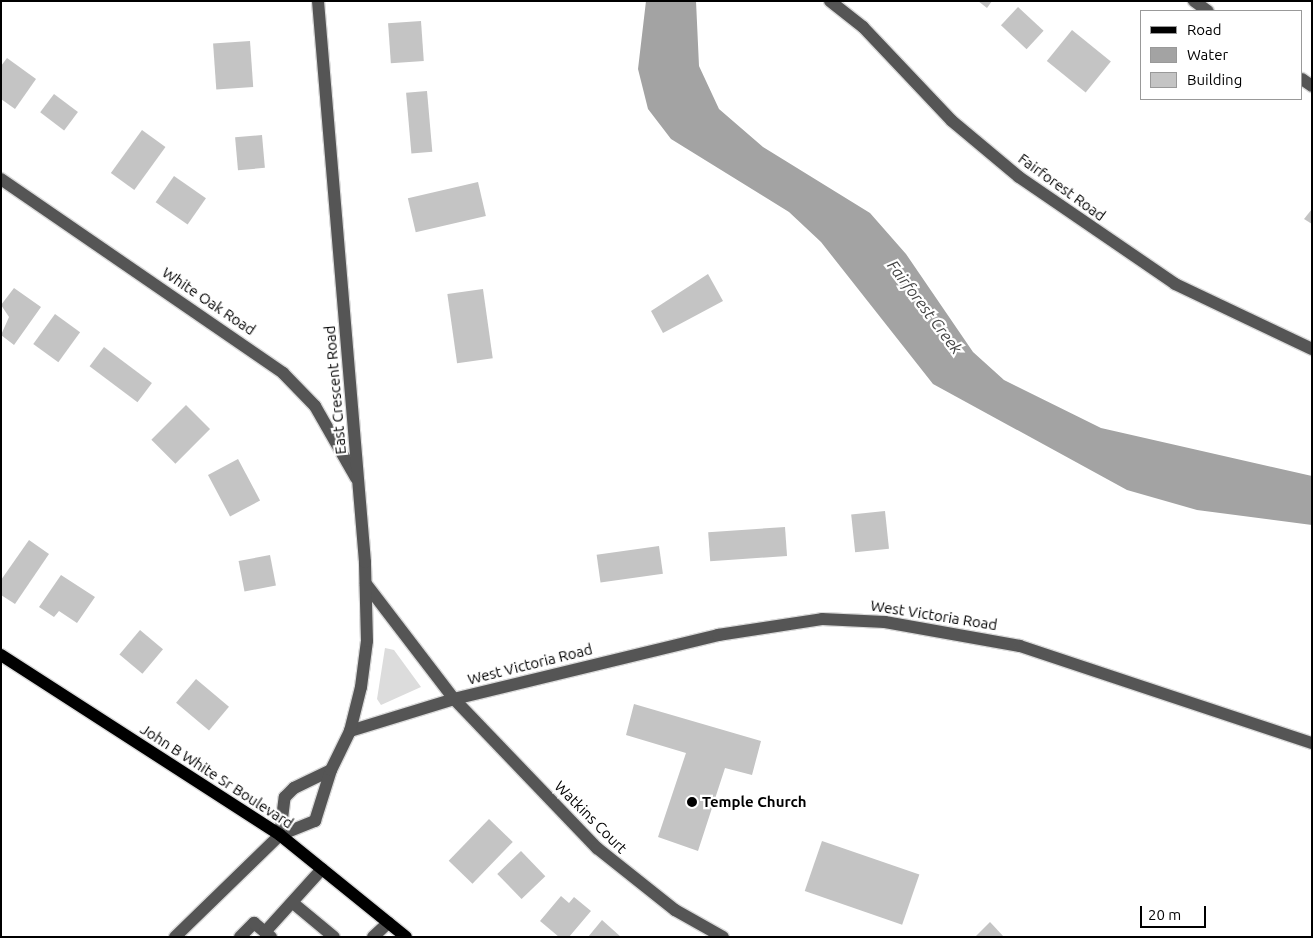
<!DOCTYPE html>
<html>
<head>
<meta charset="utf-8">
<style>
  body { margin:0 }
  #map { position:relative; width:1313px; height:938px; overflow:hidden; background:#fff; font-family:Ubuntu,sans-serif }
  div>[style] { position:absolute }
  .green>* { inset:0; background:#dcdcdc }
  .water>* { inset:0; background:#a3a3a3 }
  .building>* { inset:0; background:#c4c4c4; transform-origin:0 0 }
  .roads { filter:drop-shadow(1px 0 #dbdbdb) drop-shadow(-1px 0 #dbdbdb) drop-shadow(0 1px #dbdbdb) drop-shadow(0 -1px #dbdbdb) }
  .minor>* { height:12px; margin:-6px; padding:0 6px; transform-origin:6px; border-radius:6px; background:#555 }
  .major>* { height:12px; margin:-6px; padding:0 6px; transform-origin:6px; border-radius:6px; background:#000 }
  .dots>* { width:14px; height:14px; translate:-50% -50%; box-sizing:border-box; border:2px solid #fff; border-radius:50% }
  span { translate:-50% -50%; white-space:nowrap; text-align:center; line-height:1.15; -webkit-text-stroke:4.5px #fff; paint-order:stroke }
  .street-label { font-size:15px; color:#000 }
  .poi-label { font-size:15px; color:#000; font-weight:700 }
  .left { translate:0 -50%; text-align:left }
  .water-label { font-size:16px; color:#444; font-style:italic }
  .frame { position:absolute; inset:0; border:2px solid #000; pointer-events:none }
  .legend { position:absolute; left:1140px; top:10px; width:162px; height:90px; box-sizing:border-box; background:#fff; border:1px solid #999; margin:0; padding:6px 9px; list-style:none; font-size:15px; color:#000 }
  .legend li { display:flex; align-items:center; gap:10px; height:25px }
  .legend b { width:25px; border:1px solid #999 }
  .scale { position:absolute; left:1140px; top:906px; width:66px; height:22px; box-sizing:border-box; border:2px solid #000; border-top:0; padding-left:6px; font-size:15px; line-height:18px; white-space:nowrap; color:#000; -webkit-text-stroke:4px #fff; paint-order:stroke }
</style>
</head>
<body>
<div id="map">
  <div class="green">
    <i style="clip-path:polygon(385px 648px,394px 650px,421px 687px,381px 705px,377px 699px)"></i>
  </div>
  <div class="water">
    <i style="clip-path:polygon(646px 1px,696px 1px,699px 66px,719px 109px,763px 147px,870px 213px,906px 254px,973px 352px,1004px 380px,1101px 428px,1312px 476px,1312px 525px,1197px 510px,1127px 490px,933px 384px,821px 242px,789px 212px,671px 139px,648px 109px,638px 69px)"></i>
  </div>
  <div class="building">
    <i style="clip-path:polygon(978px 1px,992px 1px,987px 8px)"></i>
    <i style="left:1018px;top:7px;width:35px;height:25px;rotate:43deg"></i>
    <i style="left:421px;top:21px;width:40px;height:33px;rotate:86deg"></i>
    <i style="left:1072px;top:30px;width:50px;height:40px;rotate:39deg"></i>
    <i style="left:250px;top:41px;width:46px;height:37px;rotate:86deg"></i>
    <i style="clip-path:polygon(7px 58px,36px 79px,15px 109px,1px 99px,1px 66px)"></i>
    <i style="left:427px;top:91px;width:61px;height:21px;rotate:85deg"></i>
    <i style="left:54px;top:94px;width:30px;height:23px;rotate:37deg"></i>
    <i style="left:142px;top:130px;width:29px;height:53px;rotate:36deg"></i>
    <i style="left:262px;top:135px;width:33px;height:27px;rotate:85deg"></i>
    <i style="left:174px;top:176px;width:39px;height:32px;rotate:35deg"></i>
    <i style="left:478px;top:182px;width:35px;height:72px;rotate:77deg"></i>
    <i style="clip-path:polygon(1312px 209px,1312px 224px,1304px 219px)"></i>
    <i style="clip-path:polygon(708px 274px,723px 301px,663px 333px,651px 311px)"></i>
    <i style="clip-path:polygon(14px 288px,41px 307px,14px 345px,1px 335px,9px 317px,1px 305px)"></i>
    <i style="left:483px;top:289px;width:70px;height:36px;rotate:82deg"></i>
    <i style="left:55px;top:314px;width:31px;height:37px;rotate:36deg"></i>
    <i style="left:104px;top:347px;width:60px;height:24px;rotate:37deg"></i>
    <i style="left:186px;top:405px;width:34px;height:49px;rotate:45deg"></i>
    <i style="left:238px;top:459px;width:47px;height:34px;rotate:62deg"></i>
    <i style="left:885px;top:511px;width:38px;height:34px;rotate:84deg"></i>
    <i style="left:785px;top:527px;width:29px;height:77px;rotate:86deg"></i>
    <i style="clip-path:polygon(29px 540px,49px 554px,15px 604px,1px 595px,1px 580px)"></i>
    <i style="left:659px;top:546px;width:28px;height:63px;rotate:82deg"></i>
    <i style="left:270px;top:555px;width:31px;height:32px;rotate:79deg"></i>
    <i style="clip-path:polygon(61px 575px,95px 597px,77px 623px,59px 611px,54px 617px,39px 607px)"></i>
    <i style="left:140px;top:630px;width:30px;height:32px;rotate:40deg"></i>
    <i style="left:196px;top:679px;width:43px;height:31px;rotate:40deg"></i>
    <i style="clip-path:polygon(634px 704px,761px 741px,752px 775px,725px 768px,698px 851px,658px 837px,686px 753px,626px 735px)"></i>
    <i style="left:489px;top:819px;width:33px;height:58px;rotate:44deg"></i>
    <i style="left:822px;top:841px;width:103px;height:53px;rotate:19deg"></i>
    <i style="left:521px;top:851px;width:35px;height:33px;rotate:46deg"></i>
    <i style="clip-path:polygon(561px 896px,569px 903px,574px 897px,591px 911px,569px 937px,559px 937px,540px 921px)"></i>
    <i style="clip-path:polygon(602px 920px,621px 937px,588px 937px)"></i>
    <i style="clip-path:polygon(990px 922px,1004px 937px,975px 937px)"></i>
  </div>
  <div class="roads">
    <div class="minor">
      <i style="left:830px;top:1px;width:42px;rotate:38.2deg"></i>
      <i style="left:863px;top:27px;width:129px;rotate:46.6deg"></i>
      <i style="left:952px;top:121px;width:87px;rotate:39.9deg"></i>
      <i style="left:1019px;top:177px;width:189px;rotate:34.4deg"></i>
      <i style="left:1175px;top:284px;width:152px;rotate:25.4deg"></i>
      <i style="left:1194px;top:1px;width:17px;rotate:36deg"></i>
      <i style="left:1302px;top:79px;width:12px;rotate:35deg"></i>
      <i style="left:1px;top:179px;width:342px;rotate:34.5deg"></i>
      <i style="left:283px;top:373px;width:46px;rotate:45.9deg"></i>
      <i style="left:315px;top:406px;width:83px;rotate:60.3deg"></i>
      <i style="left:366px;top:584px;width:145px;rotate:52.6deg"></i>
      <i style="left:454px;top:699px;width:207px;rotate:46.2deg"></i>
      <i style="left:597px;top:848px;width:100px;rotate:38.5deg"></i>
      <i style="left:675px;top:910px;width:55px;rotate:29.4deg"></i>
      <i style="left:350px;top:731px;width:109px;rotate:-17.1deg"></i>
      <i style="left:454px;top:699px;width:272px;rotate:-13.6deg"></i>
      <i style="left:718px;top:635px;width:105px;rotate:-8.7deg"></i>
      <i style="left:822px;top:619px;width:63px;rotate:2.7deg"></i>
      <i style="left:885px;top:622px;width:137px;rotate:10.1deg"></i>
      <i style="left:1020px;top:646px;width:308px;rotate:18.4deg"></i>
      <i style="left:280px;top:835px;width:38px;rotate:-83deg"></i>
      <i style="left:285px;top:797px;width:13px;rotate:-45deg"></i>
      <i style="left:294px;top:788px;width:41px;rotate:-25.9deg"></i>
      <i style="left:293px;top:903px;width:53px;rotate:39.7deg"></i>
      <i style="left:175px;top:937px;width:146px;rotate:-44.2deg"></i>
      <i style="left:280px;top:835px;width:38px;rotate:-22deg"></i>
      <i style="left:315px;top:821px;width:53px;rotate:-72.6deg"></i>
      <i style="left:331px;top:770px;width:43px;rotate:-64deg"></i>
      <i style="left:350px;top:731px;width:45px;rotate:-76deg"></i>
      <i style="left:361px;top:687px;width:46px;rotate:-82.6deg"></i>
      <i style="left:367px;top:641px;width:79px;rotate:-91.5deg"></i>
      <i style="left:365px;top:562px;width:563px;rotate:-94.79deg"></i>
      <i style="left:240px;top:937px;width:20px;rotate:-45deg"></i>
      <i style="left:254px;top:923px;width:14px;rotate:39deg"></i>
      <i style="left:271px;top:937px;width:8px;rotate:-140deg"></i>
      <i style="left:265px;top:932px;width:85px;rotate:-47.9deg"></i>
      <i style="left:373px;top:937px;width:21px;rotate:-43deg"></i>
    </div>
    <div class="major">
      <i style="left:1px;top:655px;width:332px;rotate:32.8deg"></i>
      <i style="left:280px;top:835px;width:162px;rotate:39deg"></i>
    </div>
  </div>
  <div class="dots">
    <i style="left:692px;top:802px;background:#000"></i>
  </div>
  <div class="street-label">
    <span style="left:1062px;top:187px;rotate:36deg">Fairforest Road</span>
    <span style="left:209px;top:301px;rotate:34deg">White Oak Road</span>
    <span style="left:335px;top:390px;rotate:-95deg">East Crescent Road</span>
    <span style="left:934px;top:615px;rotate:9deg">West Victoria Road</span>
    <span style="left:530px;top:664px;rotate:-14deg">West Victoria Road</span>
    <span style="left:217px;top:776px;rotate:33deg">John B White Sr Boulevard</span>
    <span style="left:591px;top:817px;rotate:45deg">Watkins Court</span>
  </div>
  <div class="poi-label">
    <span class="left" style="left:702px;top:802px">Temple Church</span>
  </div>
  <div class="water-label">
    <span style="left:925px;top:307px;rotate:53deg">Fairforest Creek</span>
  </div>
  <div class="frame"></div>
  <ul class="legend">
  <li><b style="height:6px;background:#000"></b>Road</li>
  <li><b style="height:14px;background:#a3a3a3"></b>Water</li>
  <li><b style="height:14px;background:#c4c4c4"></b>Building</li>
  </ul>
  <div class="scale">20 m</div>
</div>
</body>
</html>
